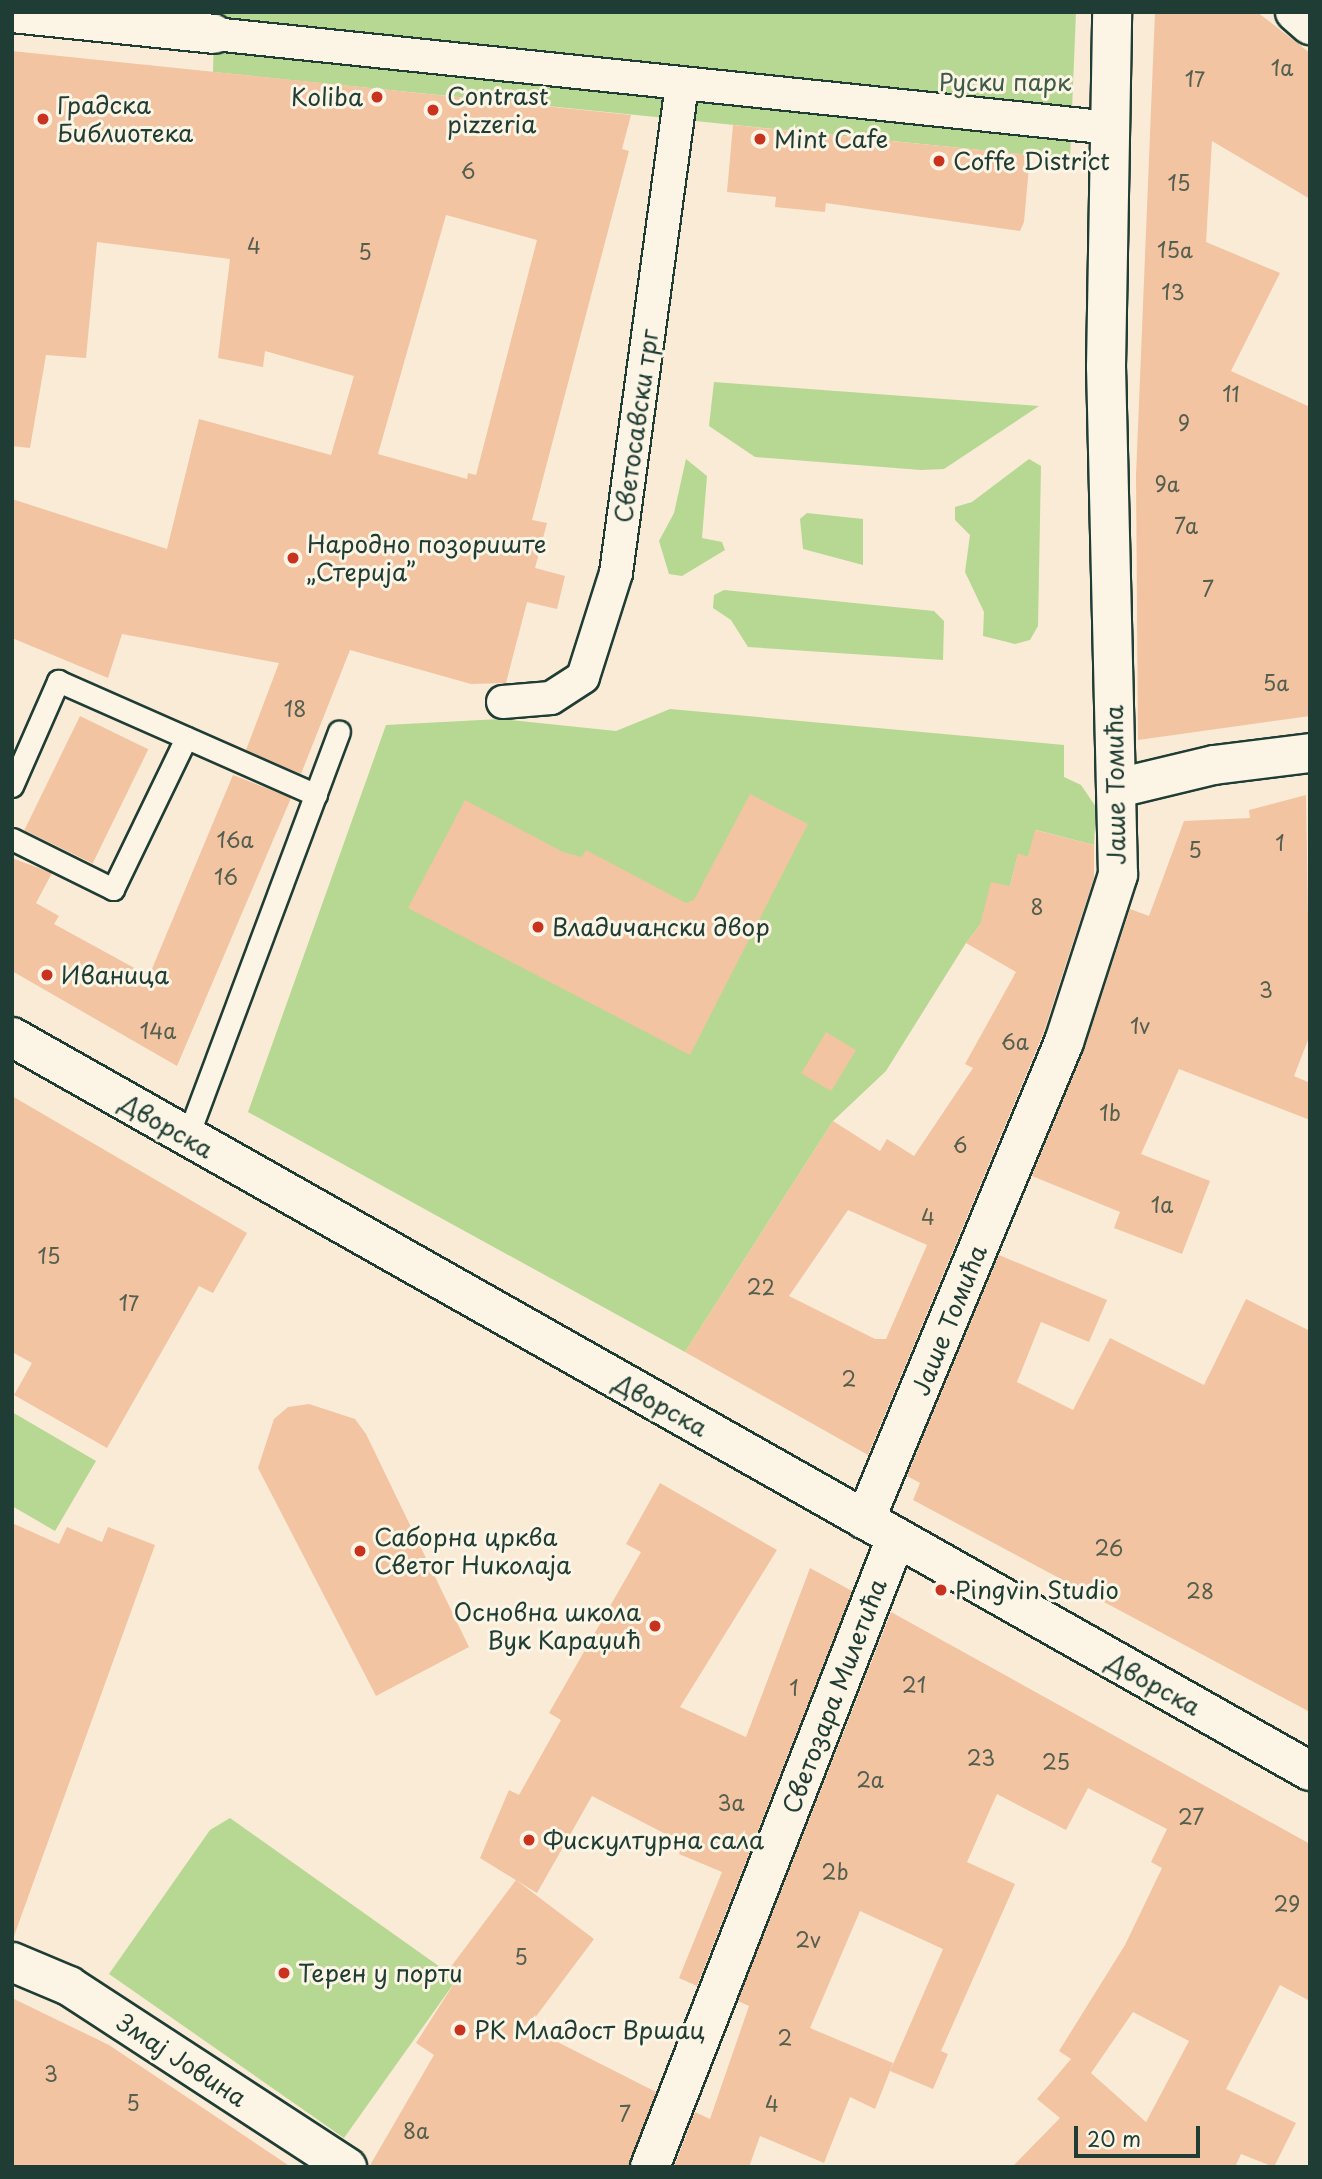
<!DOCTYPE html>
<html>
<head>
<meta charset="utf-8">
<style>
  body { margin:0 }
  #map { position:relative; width:1322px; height:2179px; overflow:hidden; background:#faebd7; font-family:"Playpen Sans",sans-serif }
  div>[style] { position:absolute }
  .green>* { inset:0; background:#b6d892 }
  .building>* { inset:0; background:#f2c4a1; transform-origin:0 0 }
  .roads { filter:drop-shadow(2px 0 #1f3d34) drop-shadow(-2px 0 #1f3d34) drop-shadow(0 2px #1f3d34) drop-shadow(0 -2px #1f3d34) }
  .service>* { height:21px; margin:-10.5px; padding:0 10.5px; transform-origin:10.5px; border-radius:10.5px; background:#fcf5e5 }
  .pedestrian>* { height:32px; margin:-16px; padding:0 16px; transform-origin:16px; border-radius:16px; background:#fcf5e5 }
  .minor>* { height:38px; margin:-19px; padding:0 19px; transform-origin:19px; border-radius:19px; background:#fcf5e5 }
  .secondary>* { height:38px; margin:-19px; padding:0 19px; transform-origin:19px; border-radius:19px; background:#fcf5e5 }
  .dots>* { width:19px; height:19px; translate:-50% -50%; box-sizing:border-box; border:4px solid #fcf5e5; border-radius:50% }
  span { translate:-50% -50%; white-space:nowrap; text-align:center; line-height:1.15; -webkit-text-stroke:6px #fcf5e5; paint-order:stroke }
  .number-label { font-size:21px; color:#545f4f }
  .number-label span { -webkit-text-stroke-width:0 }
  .park-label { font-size:24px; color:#3d5c47 }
  .poi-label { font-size:24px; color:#1f3d34 }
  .left { translate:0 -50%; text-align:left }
  .right { translate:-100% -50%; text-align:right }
  .street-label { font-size:24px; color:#1f3d34 }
  .frame { position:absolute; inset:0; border:14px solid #1f3d34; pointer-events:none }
  .scale { position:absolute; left:1074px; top:2126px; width:126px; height:32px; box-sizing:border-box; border:4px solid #1f3d34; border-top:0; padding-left:9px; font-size:21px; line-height:24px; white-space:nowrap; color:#1f3d34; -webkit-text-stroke:5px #fcf5e5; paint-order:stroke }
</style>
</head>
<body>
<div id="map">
  <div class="green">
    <i style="clip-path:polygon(87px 12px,1076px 12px,1070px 159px,213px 72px,214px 34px)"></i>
    <i style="clip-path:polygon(714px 382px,1039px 406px,944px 469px,921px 470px,755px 457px,709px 426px)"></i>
    <i style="clip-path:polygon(686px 459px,707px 476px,702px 538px,722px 542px,725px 550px,682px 576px,669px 574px,659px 541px,674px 513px)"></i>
    <i style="clip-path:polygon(1029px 459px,1041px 466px,1038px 626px,1030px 640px,1015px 644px,983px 636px,984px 612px,965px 572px,970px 535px,955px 520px,955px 507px,972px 502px)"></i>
    <i style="clip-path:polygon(807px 513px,863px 519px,863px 565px,803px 549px,800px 519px)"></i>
    <i style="clip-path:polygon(724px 590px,934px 611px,944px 621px,943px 660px,748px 647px,731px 620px,713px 608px,714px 595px)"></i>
    <i style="clip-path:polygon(670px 709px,1064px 745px,1064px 777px,1081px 785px,1096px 807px,1094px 845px,1036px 830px,1028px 857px,1018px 854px,1010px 886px,966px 943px,886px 1071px,833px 1121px,685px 1352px,248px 1112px,386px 725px,500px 719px,616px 731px)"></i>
    <i style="clip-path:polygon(12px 1412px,96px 1461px,55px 1531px,12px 1506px)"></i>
    <i style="clip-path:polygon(230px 1818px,457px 1979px,344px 2138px,109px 1974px,210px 1830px)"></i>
  </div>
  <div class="building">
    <i style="clip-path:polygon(1155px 12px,1257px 12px,1310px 53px,1310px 199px,1212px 141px,1206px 242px,1280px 273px,1231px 371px,1310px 407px,1310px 716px,1138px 740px,1136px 476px)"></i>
    <i style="clip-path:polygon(evenodd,12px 51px,631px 115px,622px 149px,629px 151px,532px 520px,547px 523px,535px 568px,565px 576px,557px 609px,527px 602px,506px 683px,471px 684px,350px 650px,301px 774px,246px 750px,279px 663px,122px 634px,108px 678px,12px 638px,12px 499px,167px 549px,199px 419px,331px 455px,354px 376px,265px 351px,263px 367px,218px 358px,230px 259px,97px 242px,86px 358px,46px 355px,30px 448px,12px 446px,12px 51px,446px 215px,537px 240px,476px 475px,468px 473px,467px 479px,378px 454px,446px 215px)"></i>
    <i style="clip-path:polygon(733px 125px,1030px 155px,1024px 222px,1020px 231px,826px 203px,825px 212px,775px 207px,776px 197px,727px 192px)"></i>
    <i style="left:80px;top:716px;width:76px;height:127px;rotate:26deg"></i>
    <i style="clip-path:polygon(233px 775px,291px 798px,177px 1066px,12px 971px,12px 858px,52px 873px,36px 903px,59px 916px,54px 924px,149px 976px)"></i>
    <i style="clip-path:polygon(750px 794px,808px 824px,690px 1055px,408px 908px,465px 800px,563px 852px,582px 857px,586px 850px,686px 903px,694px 900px)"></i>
    <i style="clip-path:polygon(1306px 795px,1310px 1035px,1294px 1076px,1310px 1083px,1310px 1120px,1179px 1069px,1141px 1154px,1210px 1181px,1182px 1254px,1114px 1228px,1120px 1212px,1032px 1176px,1084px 1050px,1130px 909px,1149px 916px,1184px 821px,1250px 818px,1249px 810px)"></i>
    <i style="clip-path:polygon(evenodd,1035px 830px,1094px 845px,1094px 878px,1043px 1034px,868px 1455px,685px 1352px,833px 1121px,880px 1151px,887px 1139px,914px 1156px,973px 1068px,965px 1064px,1016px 972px,966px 943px,980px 925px,991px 882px,1010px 886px,1018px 853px,1028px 857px,1035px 830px,848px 1210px,927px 1245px,886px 1339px,875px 1339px,789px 1296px,848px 1210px)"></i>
    <i style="left:826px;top:1032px;width:35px;height:48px;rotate:31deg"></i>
    <i style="clip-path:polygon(12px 1096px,247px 1233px,213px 1293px,199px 1286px,107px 1448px,14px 1395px,32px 1363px,12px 1352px)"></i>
    <i style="clip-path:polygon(999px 1255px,1107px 1300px,1089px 1342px,1041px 1322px,1017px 1382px,1073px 1410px,1110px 1338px,1204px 1385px,1246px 1299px,1310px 1331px,1310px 1712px,913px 1500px,920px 1483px,907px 1476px)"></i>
    <i style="clip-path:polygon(309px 1404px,355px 1419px,366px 1434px,469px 1647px,376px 1696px,258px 1468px,274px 1419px,288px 1407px)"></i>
    <i style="clip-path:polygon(660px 1483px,777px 1550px,680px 1707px,746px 1737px,810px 1568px,852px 1591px,697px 1986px,679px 1978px,722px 1872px,679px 1854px,683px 1843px,592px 1796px,537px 1893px,480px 1858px,509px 1790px,519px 1795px,561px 1720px,549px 1713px,641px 1552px,626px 1544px)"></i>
    <i style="clip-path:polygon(12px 1523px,59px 1544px,67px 1527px,102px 1542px,108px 1527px,155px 1545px,14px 1936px)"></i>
    <i style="clip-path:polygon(evenodd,891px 1612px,1310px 1844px,1310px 2001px,1280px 1985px,1226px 2089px,1296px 2123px,1274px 2167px,1241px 2154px,1235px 2167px,1012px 2167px,1060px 2118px,1037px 2099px,1071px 2059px,1059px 2051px,1125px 1945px,1162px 1868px,1151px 1862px,1167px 1829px,1088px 1788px,1066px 1830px,997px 1794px,967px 1862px,1015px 1884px,941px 2051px,948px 2054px,933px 2089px,890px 2071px,943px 1949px,860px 1911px,810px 2028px,893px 2063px,875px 2109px,850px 2097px,824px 2163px,760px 2136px,749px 2167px,674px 2167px,695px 2112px,710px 2119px,749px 2006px,738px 2001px,891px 1612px,1133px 2012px,1189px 2041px,1146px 2122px,1091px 2073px,1133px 2012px)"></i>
    <i style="clip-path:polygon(516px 1880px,594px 1939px,528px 2027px,656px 2092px,629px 2167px,369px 2167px,434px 2055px,416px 2043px,457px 1979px,447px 1972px)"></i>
    <i style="clip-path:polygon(12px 1998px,109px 2045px,291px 2167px,12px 2167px)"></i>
  </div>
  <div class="roads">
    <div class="service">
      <i style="left:12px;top:786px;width:115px;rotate:-66.3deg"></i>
      <i style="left:58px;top:681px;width:282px;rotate:23.8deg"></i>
      <i style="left:12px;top:839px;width:113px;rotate:26.3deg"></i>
      <i style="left:113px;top:889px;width:168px;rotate:-64.2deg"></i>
      <i style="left:187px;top:1138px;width:434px;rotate:-69.5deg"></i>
    </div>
    <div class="pedestrian">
      <i style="left:214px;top:34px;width:902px;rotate:5.98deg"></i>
      <i style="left:503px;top:702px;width:48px;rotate:-4.8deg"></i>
      <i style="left:551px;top:698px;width:38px;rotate:-33deg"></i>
      <i style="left:583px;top:677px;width:109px;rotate:-72.4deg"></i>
      <i style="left:616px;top:573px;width:493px;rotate:-82.3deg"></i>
    </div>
    <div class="minor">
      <i style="left:1295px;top:12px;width:20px;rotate:41deg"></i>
      <i style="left:12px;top:13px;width:203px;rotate:5.9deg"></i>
      <i style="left:1118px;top:788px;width:99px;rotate:-13.5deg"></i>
      <i style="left:1214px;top:765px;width:97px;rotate:-7.1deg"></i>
      <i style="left:865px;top:1520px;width:518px;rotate:-67.4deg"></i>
      <i style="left:1064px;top:1042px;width:176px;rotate:-72.1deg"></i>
      <i style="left:1118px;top:875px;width:508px;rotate:-91.35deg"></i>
      <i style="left:1106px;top:367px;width:355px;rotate:-89deg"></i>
      <i style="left:12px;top:1962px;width:62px;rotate:22.8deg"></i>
      <i style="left:69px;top:1986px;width:332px;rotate:33.1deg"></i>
      <i style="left:650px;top:2167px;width:675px;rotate:-68.64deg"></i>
    </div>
    <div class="secondary">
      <i style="left:12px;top:1037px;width:1491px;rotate:29.49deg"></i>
    </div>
  </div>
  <div class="dots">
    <i style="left:377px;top:97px;background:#c8321e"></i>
    <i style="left:433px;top:110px;background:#c8321e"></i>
    <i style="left:43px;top:119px;background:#c8321e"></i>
    <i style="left:760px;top:139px;background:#c8321e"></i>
    <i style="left:939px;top:161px;background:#c8321e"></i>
    <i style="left:293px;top:558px;background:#c8321e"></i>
    <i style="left:538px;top:927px;background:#c8321e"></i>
    <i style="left:47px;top:975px;background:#c8321e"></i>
    <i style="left:360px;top:1551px;background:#c8321e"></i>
    <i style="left:941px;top:1590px;background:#c8321e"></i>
    <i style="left:655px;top:1626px;background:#c8321e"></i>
    <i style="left:529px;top:1840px;background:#c8321e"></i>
    <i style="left:284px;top:1973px;background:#c8321e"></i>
    <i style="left:460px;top:2030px;background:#c8321e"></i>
  </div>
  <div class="number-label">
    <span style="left:1282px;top:67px">1a</span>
    <span style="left:1195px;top:78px">17</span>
    <span style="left:468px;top:170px">6</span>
    <span style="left:1179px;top:182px">15</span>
    <span style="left:254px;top:245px">4</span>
    <span style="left:1175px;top:249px">15a</span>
    <span style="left:365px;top:251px">5</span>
    <span style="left:1173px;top:291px">13</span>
    <span style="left:1231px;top:393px">11</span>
    <span style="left:1184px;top:422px">9</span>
    <span style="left:1167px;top:483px">9a</span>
    <span style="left:1186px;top:525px">7a</span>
    <span style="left:1208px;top:588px">7</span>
    <span style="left:1276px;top:682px">5a</span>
    <span style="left:295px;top:708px">18</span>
    <span style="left:235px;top:839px">16a</span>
    <span style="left:1280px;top:842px">1</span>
    <span style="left:1195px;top:849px">5</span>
    <span style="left:226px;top:876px">16</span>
    <span style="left:1037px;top:906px">8</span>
    <span style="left:1266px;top:989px">3</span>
    <span style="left:1140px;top:1025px">1v</span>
    <span style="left:158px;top:1030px">14a</span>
    <span style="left:1015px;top:1041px">6a</span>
    <span style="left:1110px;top:1112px">1b</span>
    <span style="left:960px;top:1144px">6</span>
    <span style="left:1162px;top:1204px">1a</span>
    <span style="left:928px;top:1216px">4</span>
    <span style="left:49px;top:1255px">15</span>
    <span style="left:761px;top:1286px">22</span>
    <span style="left:129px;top:1302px">17</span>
    <span style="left:849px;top:1378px">2</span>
    <span style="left:1109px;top:1547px">26</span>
    <span style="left:1200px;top:1590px">28</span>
    <span style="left:914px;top:1684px">21</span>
    <span style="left:794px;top:1687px">1</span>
    <span style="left:981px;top:1757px">23</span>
    <span style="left:1056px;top:1761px">25</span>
    <span style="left:870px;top:1779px">2a</span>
    <span style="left:731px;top:1802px">3a</span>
    <span style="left:1191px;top:1816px">27</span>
    <span style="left:835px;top:1871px">2b</span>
    <span style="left:1287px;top:1903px">29</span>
    <span style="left:808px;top:1939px">2v</span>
    <span style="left:521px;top:1956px">5</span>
    <span style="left:785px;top:2037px">2</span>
    <span style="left:51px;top:2073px">3</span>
    <span style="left:133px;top:2102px">5</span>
    <span style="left:772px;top:2103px">4</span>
    <span style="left:625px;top:2113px">7</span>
    <span style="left:416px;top:2130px">8a</span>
  </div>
  <div class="park-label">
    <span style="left:1005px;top:82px">Руски парк</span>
  </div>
  <div class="poi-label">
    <span class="left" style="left:447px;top:110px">Contrast<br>pizzeria</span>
    <span class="right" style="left:363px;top:97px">Koliba</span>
    <span class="left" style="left:57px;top:119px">Градска<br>Библиотека</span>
    <span class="left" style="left:774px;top:139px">Mint Cafe</span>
    <span class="left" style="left:953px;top:161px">Coffe District</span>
    <span class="left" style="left:307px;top:558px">Народно позориште<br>„Стерија”</span>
    <span class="left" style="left:552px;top:927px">Владичански двор</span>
    <span class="left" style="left:61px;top:975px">Иваница</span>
    <span class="left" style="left:374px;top:1551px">Саборна црква<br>Светог Николаја</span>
    <span class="left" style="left:955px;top:1590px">Pingvin Studio</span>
    <span class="right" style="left:641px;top:1626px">Основна школа<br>Вук Караџић</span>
    <span class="left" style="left:543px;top:1840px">Фискултурна сала</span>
    <span class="left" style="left:298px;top:1973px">Терен у порти</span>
    <span class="left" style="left:474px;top:2030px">РК Младост Вршац</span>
  </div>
  <div class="street-label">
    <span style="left:636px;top:426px;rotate:-82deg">Светосавски трг</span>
    <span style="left:1115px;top:785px;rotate:-91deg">Јаше Томића</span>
    <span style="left:167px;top:1126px;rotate:30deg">Дворска</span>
    <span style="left:949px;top:1320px;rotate:-68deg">Јаше Томића</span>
    <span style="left:661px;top:1405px;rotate:29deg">Дворска</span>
    <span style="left:1154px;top:1684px;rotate:29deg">Дворска</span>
    <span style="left:834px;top:1696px;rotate:-69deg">Светозара Милетића</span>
    <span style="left:182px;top:2060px;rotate:33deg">Змај Јовина</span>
  </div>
  <div class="frame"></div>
  <div class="scale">20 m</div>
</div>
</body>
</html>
